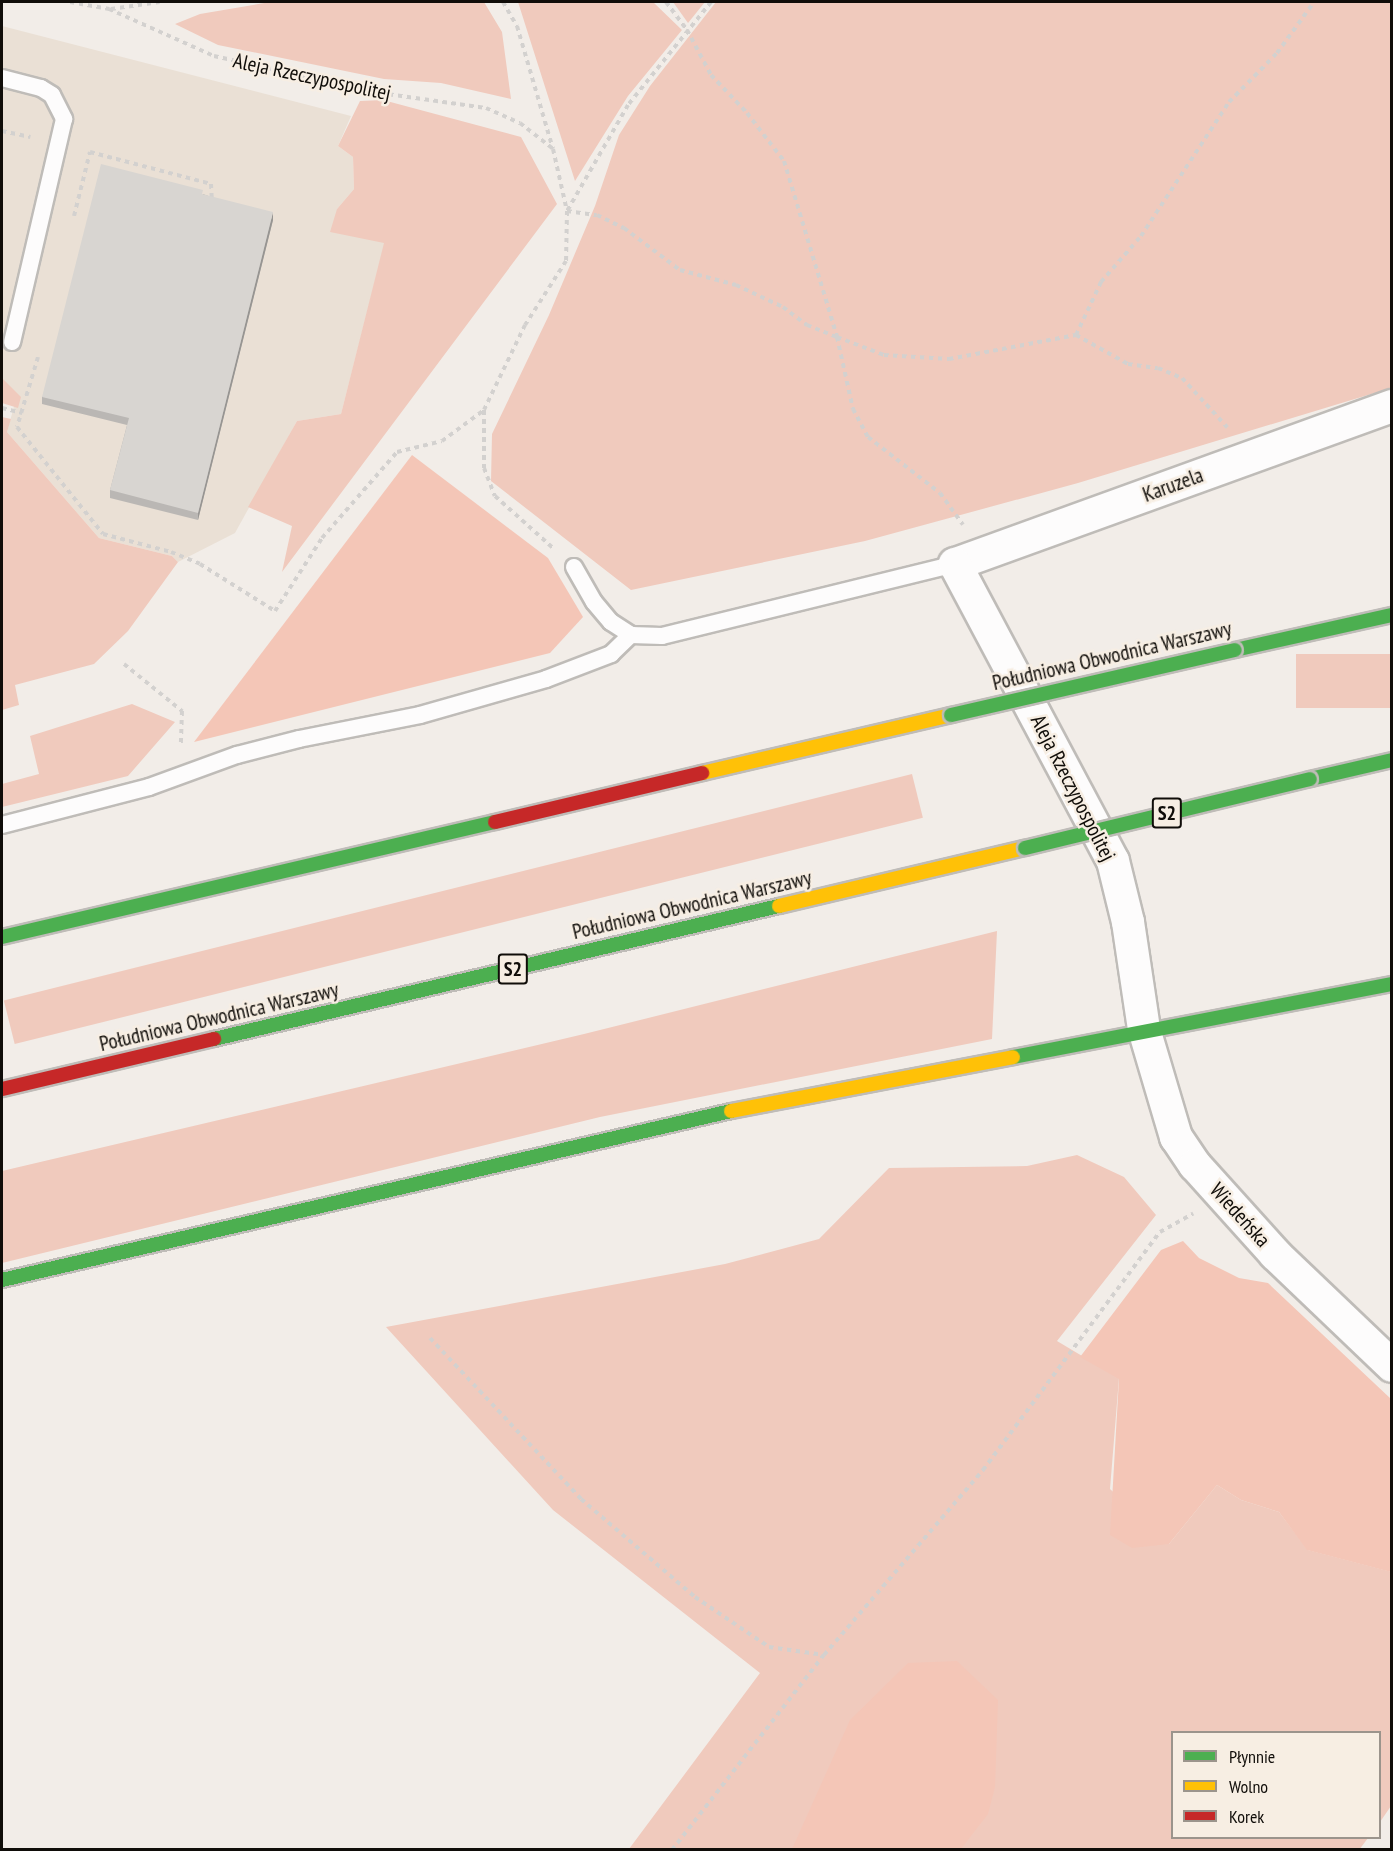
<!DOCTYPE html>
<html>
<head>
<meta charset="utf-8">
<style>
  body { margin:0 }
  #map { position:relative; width:1393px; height:1851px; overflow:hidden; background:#f2ede8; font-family:"PT Sans Narrow",sans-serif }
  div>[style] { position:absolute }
  .built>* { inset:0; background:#eae0d5 }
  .green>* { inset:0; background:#f0cabd; transform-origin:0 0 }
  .forest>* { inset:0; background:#f4c6b7 }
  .path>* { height:4px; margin-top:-2px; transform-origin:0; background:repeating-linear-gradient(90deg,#d3d1cf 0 4.5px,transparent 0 9px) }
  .roads { filter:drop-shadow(2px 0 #bfbcb8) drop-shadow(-2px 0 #bfbcb8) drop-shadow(0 2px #bfbcb8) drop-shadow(0 -2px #bfbcb8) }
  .lane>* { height:16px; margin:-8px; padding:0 8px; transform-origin:8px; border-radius:8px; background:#fdfcfc }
  .street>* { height:32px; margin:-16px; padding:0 16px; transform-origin:16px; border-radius:16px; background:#fdfcfc }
  .fast>* { height:14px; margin:-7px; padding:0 7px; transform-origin:7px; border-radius:7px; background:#4caf50 }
  .slow>* { height:14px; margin:-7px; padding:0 7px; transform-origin:7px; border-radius:7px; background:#ffc107 }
  .jam>* { height:14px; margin:-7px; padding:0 7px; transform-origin:7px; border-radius:7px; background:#c62828 }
  .bridges { filter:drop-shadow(2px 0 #bfbcb8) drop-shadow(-2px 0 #bfbcb8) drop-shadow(0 2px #bfbcb8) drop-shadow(0 -2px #bfbcb8) }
  .fast-bridge>* { height:14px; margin:-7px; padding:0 7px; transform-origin:7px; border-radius:7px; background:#4caf50 }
  .wall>* { inset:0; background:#bab7b4 }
  .shaded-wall>* { inset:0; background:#979592 }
  .building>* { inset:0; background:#d8d5d1 }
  span { translate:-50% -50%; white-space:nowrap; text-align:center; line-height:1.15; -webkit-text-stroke:5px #f7eee3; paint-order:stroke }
  .shield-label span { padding:2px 4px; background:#f7eee3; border:2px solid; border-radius:4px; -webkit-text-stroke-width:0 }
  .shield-label { font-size:20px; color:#100d09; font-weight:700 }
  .street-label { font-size:21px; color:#100d09 }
  .frame { position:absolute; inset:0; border:3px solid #100d09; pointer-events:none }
  .legend { position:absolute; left:1171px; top:1731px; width:210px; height:108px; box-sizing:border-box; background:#f7eee3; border:2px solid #9b948c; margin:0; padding:8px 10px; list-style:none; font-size:18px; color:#100d09 }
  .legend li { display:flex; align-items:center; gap:12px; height:30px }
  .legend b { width:30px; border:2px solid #9b948c }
</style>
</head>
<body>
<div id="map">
  <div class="built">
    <i style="clip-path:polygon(2px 26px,351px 116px,338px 146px,353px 157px,354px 189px,337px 209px,385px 242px,341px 414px,297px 421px,235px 533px,178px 562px,172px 556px,99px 538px,7px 432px,16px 399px,2px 395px)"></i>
  </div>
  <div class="green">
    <i style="clip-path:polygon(270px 2px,484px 2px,502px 32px,511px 99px,441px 83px,384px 79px,218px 45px,175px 24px,200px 14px)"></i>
    <i style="clip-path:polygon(518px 2px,653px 2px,682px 30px,628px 96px,575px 181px)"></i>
    <i style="clip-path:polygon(673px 2px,705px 2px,688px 23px)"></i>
    <i style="clip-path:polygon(716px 2px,1391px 2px,1391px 388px,1078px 483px,865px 541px,631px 590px,491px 481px,492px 434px,549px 315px,595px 206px,619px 135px,650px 86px)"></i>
    <i style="clip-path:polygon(383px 100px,521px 137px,557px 204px,282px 572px,292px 526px,248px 507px,297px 421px,341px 414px,384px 243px,330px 232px,337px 209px,354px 189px,353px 157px,338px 146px,360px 101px)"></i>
    <i style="clip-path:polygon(2px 378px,21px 397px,18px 408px,2px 403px)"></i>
    <i style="clip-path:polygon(2px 417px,11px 419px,7px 432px,99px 538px,172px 556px,178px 562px,128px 631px,94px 664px,15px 685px,19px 705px,2px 710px)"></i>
    <i style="left:1391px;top:654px;width:54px;height:95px;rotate:90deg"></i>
    <i style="clip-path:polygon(132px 704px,175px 722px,128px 776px,2px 807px,2px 784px,39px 774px,30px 736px)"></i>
    <i style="left:912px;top:774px;width:45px;height:936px;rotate:76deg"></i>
    <i style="clip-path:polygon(997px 931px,992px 1039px,600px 1117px,2px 1263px,2px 1171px,584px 1034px)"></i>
    <i style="clip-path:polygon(1077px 1155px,1124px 1177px,1156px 1215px,1057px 1341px,1119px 1378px,1110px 1489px,1169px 1544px,1217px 1485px,1241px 1500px,1279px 1512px,1308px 1550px,1392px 1572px,1391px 1806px,1380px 1822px,1380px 1732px,1172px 1732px,1172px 1838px,1368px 1838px,1359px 1850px,629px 1849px,760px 1673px,553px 1510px,386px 1327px,725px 1264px,819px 1239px,889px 1168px,1027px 1166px)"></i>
  </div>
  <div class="forest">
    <i style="clip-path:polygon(412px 455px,548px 558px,583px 617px,550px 653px,194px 742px)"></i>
    <i style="clip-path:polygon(1183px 1241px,1199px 1258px,1239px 1278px,1268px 1283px,1391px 1399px,1391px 1572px,1307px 1550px,1279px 1512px,1241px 1500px,1217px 1485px,1169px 1544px,1132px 1548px,1110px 1535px,1119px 1379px,1080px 1357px,1161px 1250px)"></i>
    <i style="clip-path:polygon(957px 1661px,998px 1700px,995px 1787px,988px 1814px,961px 1849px,792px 1849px,850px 1720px,908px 1663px)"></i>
  </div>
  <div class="path">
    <i style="left:70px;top:2px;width:40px;rotate:10deg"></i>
    <i style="left:109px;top:9px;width:115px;rotate:24.1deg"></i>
    <i style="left:214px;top:56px;width:170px;rotate:12.6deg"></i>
    <i style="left:380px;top:93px;width:107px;rotate:8.1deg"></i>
    <i style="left:486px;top:108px;width:37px;rotate:24deg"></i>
    <i style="left:520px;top:123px;width:41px;rotate:38deg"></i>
    <i style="left:503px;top:2px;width:28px;rotate:60deg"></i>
    <i style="left:517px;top:26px;width:128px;rotate:73.7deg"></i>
    <i style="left:553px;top:149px;width:64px;rotate:77.3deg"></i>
    <i style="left:567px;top:211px;width:50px;rotate:91.1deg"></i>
    <i style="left:566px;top:261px;width:76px;rotate:122.6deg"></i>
    <i style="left:525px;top:325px;width:94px;rotate:115.8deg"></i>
    <i style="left:484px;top:410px;width:58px;rotate:90deg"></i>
    <i style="left:484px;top:468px;width:30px;rotate:69deg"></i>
    <i style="left:495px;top:496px;width:79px;rotate:41.9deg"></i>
    <i style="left:666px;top:2px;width:35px;rotate:53deg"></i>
    <i style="left:687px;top:30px;width:51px;rotate:61.9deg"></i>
    <i style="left:711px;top:75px;width:52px;rotate:46.5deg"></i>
    <i style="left:747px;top:113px;width:61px;rotate:52.4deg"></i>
    <i style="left:784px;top:161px;width:184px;rotate:73.2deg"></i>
    <i style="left:837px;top:337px;width:74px;rotate:77.5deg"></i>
    <i style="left:853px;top:409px;width:32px;rotate:62deg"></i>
    <i style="left:868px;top:437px;width:91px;rotate:37.9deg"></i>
    <i style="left:940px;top:493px;width:39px;rotate:54deg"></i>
    <i style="left:711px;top:2px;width:132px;rotate:128.9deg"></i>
    <i style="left:628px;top:105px;width:122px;rotate:119.9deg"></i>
    <i style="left:567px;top:211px;width:30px;rotate:8deg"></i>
    <i style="left:597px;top:215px;width:30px;rotate:26deg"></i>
    <i style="left:624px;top:228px;width:70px;rotate:36.9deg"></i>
    <i style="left:680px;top:270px;width:58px;rotate:15deg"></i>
    <i style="left:736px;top:285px;width:52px;rotate:25.1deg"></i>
    <i style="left:783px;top:307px;width:30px;rotate:37deg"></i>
    <i style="left:807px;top:325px;width:32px;rotate:22deg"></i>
    <i style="left:837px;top:337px;width:50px;rotate:21deg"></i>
    <i style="left:884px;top:355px;width:65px;rotate:3.5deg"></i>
    <i style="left:949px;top:359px;width:129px;rotate:-10.7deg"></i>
    <i style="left:1076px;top:335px;width:59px;rotate:-64.7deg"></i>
    <i style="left:1101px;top:282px;width:61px;rotate:-49deg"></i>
    <i style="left:1141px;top:236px;width:160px;rotate:-56.7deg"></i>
    <i style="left:1229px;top:102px;width:69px;rotate:-45.6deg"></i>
    <i style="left:1277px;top:53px;width:63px;rotate:-54deg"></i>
    <i style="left:111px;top:9px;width:49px;rotate:-8.1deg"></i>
    <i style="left:2px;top:131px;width:29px;rotate:12deg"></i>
    <i style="left:90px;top:152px;width:125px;rotate:14.8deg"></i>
    <i style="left:211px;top:184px;width:17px;rotate:87deg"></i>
    <i style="left:74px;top:216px;width:66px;rotate:-76deg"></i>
    <i style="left:1076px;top:335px;width:60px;rotate:29.1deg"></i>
    <i style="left:1128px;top:364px;width:30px;rotate:8deg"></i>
    <i style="left:1158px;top:368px;width:26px;rotate:23deg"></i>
    <i style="left:1182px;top:378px;width:67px;rotate:47.4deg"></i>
    <i style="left:38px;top:357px;width:73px;rotate:106.7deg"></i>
    <i style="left:17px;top:427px;width:137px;rotate:51.2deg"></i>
    <i style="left:103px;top:534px;width:70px;rotate:14.8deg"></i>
    <i style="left:171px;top:552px;width:31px;rotate:22deg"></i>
    <i style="left:200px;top:564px;width:89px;rotate:32.1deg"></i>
    <i style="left:275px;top:611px;width:87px;rotate:-57.2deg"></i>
    <i style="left:322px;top:538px;width:114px;rotate:-48.9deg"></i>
    <i style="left:397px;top:452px;width:46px;rotate:-13.7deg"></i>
    <i style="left:442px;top:441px;width:52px;rotate:-36.4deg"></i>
    <i style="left:2px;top:408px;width:21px;rotate:14deg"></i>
    <i style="left:124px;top:664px;width:75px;rotate:39deg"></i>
    <i style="left:182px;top:711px;width:32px;rotate:92deg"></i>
    <i style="left:430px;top:1338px;width:221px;rotate:46.8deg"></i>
    <i style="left:581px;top:1499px;width:150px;rotate:40.7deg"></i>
    <i style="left:695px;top:1597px;width:89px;rotate:34deg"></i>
    <i style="left:769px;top:1647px;width:56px;rotate:8.3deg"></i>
    <i style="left:824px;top:1655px;width:244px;rotate:-49.3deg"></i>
    <i style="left:983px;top:1470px;width:297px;rotate:-53.4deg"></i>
    <i style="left:1160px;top:1232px;width:38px;rotate:-29deg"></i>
    <i style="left:672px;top:1850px;width:247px;rotate:-52.1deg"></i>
  </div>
  <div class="roads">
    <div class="lane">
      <i style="left:2px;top:78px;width:40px;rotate:14.4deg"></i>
      <i style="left:41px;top:88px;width:13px;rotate:32deg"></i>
      <i style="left:52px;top:95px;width:27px;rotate:63deg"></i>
      <i style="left:64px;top:119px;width:229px;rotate:103.1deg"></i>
      <i style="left:574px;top:567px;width:40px;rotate:60.3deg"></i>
      <i style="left:594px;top:602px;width:26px;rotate:50deg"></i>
      <i style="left:611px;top:622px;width:24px;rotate:33deg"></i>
      <i style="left:631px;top:635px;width:31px;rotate:2deg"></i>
      <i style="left:662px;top:636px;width:302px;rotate:-13.8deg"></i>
      <i style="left:2px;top:825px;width:152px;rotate:-14.5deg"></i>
      <i style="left:149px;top:787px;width:94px;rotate:-20deg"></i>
      <i style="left:237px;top:755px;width:64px;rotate:-14.5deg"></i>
      <i style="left:299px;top:739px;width:123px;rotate:-11.2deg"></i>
      <i style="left:420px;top:715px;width:131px;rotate:-15.9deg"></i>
      <i style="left:546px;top:679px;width:70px;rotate:-21deg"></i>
      <i style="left:611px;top:654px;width:28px;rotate:-44deg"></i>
    </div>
    <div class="street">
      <i style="left:1392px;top:406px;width:465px;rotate:160.1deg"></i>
      <i style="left:955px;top:564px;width:336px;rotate:62deg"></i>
      <i style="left:1113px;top:861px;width:63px;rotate:76.2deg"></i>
      <i style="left:1128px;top:922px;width:108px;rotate:81.5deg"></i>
      <i style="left:1144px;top:1029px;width:113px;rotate:73.5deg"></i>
      <i style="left:1176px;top:1137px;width:34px;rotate:56deg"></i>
      <i style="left:1195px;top:1165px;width:120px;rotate:48deg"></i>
      <i style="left:1275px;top:1254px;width:162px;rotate:43.7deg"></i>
    </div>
    <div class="fast">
      <i style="left:1235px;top:650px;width:161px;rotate:-12.6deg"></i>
      <i style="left:1310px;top:779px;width:84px;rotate:-13deg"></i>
      <i style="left:2px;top:937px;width:506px;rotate:-13.13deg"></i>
      <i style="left:214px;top:1039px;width:580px;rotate:-13.25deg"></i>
      <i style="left:1013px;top:1057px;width:386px;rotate:-10.9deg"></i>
      <i style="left:2px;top:1280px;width:748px;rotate:-13.05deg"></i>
    </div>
    <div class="slow">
      <i style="left:702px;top:773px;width:256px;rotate:-13.1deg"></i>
      <i style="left:779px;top:906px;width:253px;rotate:-13.3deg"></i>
      <i style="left:731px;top:1111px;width:287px;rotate:-10.8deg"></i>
    </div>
    <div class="jam">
      <i style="left:495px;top:822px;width:213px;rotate:-13.3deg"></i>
      <i style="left:2px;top:1089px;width:218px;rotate:-13.3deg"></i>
    </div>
  </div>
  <div class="bridges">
    <div class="fast-bridge">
      <i style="left:951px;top:715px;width:291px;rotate:-12.9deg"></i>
      <i style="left:1025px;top:848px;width:293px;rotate:-13.6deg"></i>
    </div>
  </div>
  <div class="wall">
    <i style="clip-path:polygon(203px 194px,273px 220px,198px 520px,110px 498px,110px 490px,127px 425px,42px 404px,42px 397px)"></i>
  </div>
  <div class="shaded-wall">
    <i style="clip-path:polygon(273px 212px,273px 220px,198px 520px,198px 513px)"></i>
  </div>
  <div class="building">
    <i style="clip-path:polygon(101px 164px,203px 190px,202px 194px,273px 212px,198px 513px,110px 490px,129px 418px,42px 397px)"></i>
  </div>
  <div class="shield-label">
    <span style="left:1167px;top:813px">S2</span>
    <span style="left:513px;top:969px">S2</span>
  </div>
  <div class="street-label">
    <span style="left:312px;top:77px;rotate:12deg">Aleja Rzeczypospolitej</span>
    <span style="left:1173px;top:485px;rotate:-20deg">Karuzela</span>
    <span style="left:1112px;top:656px;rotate:-13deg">Południowa Obwodnica Warszawy</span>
    <span style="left:1073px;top:788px;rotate:63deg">Aleja Rzeczypospolitej</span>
    <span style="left:692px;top:905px;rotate:-13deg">Południowa Obwodnica Warszawy</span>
    <span style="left:219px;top:1017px;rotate:-13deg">Południowa Obwodnica Warszawy</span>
    <span style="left:1240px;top:1215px;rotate:48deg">Wiedeńska</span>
  </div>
  <div class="frame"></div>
  <ul class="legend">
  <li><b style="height:8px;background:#4caf50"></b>Płynnie</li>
  <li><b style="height:8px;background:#ffc107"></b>Wolno</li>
  <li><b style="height:8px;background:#c62828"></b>Korek</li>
  </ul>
</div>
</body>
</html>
